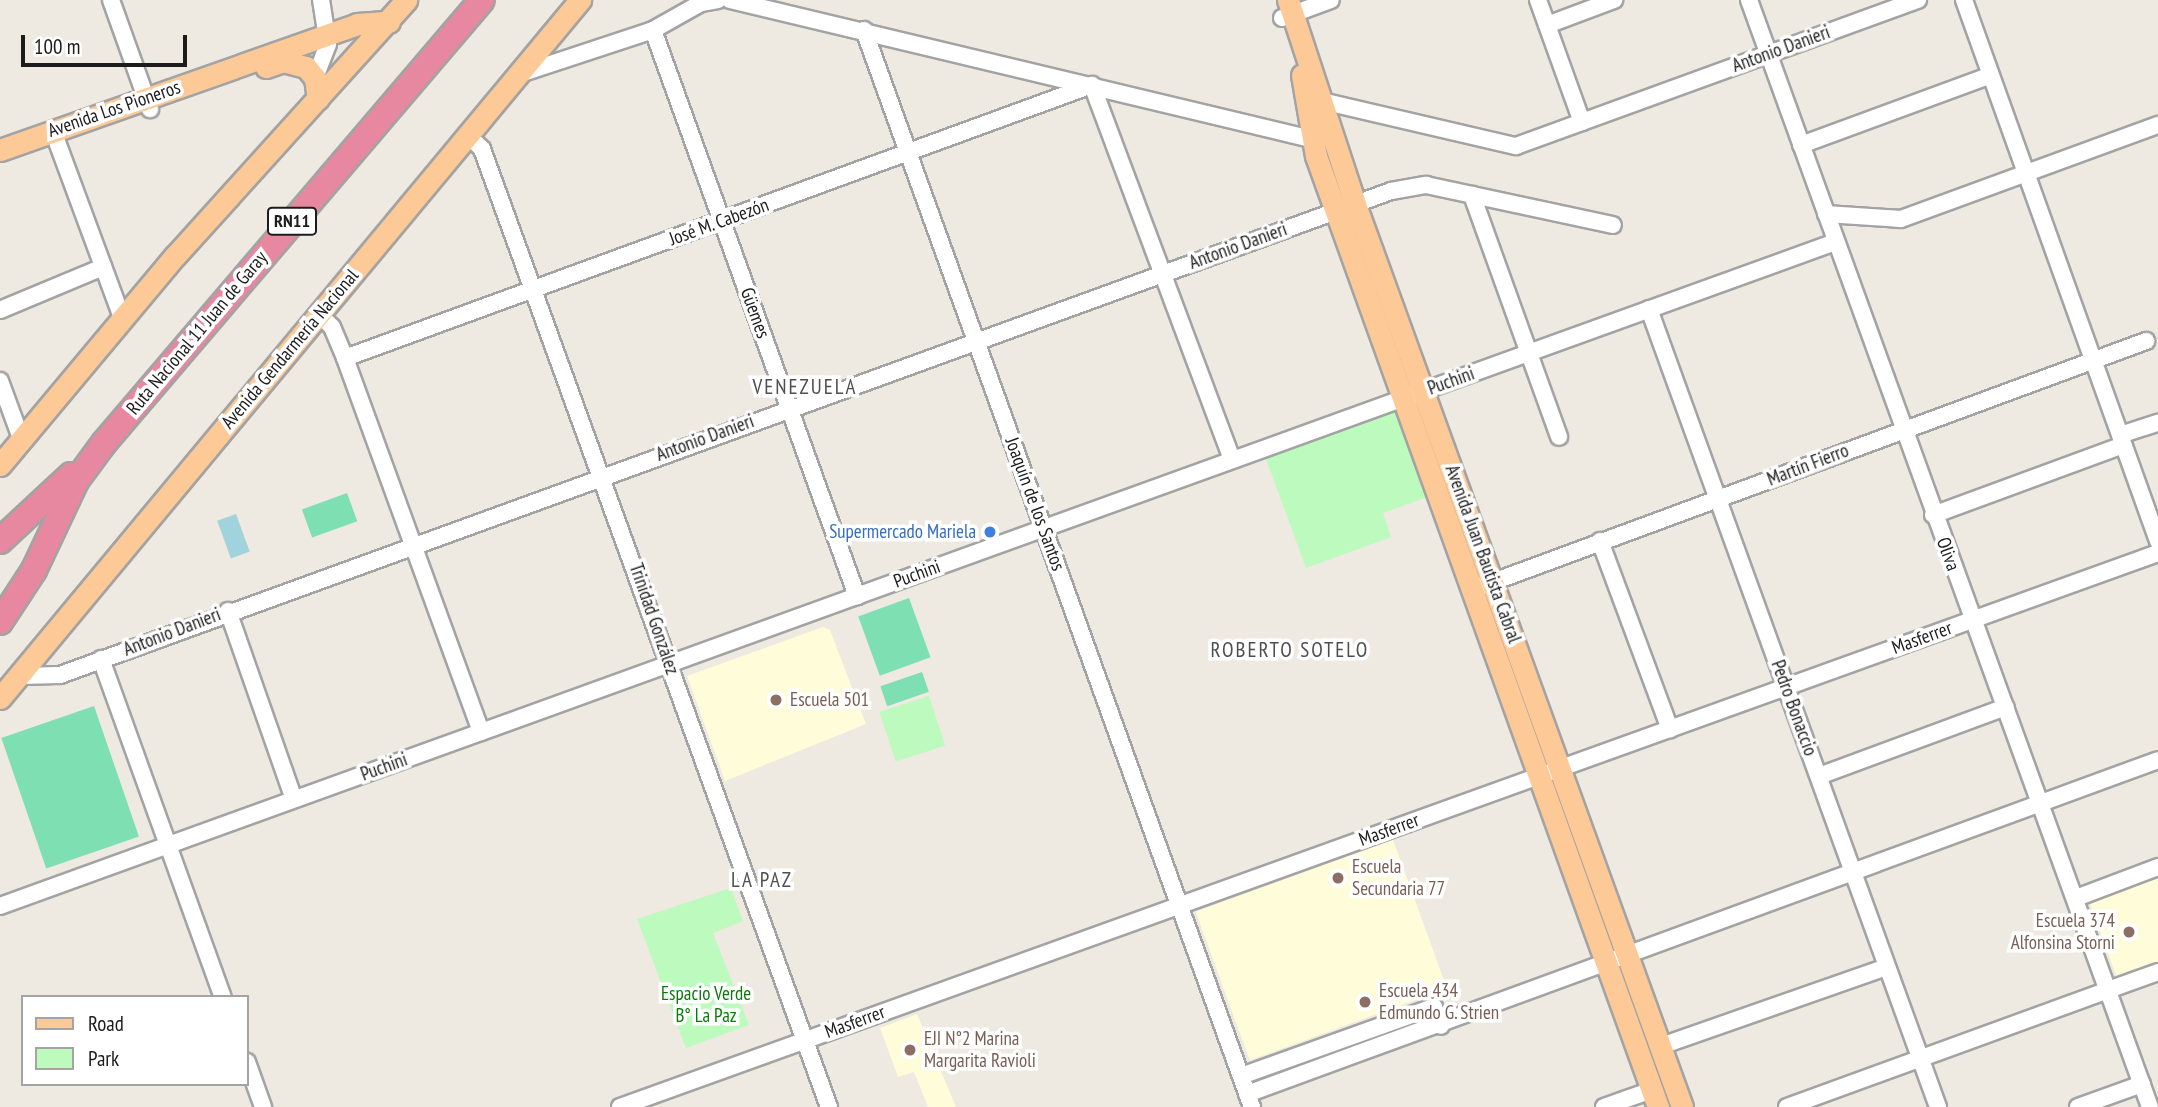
<!DOCTYPE html>
<html>
<head>
<meta charset="utf-8">
<style>
  body { margin:0 }
  #map { position:relative; width:2158px; height:1107px; overflow:hidden; background:#eee9e1; font-family:"PT Sans Narrow",sans-serif }
  div>[style] { position:absolute }
  .education>* { inset:0; background:#fffcd9; transform-origin:0 0 }
  .park>* { inset:0; background:#bcfabd; transform-origin:0 0 }
  .pitch>* { inset:0; background:#7ddfb2; transform-origin:0 0 }
  .water>* { inset:0; background:#a1d3dc; transform-origin:0 0 }
  .roads { filter:drop-shadow(2px 0 #a3a3a3) drop-shadow(-2px 0 #a3a3a3) drop-shadow(0 2px #a3a3a3) drop-shadow(0 -2px #a3a3a3) }
  .minor>* { height:16px; margin:-8px; padding:0 8px; transform-origin:8px; border-radius:8px; background:#fff }
  .major>* { height:21px; margin:-10.5px; padding:0 10.5px; transform-origin:10.5px; border-radius:10.5px; background:#fdc997 }
  .highway>* { height:24px; margin:-12px; padding:0 12px; transform-origin:12px; border-radius:12px; background:#e787a0 }
  .dots>* { width:19px; height:19px; translate:-50% -50%; box-sizing:border-box; border:4px solid #fff; border-radius:50% }
  span { translate:-50% -50%; white-space:nowrap; text-align:center; line-height:1.15; -webkit-text-stroke:7px #fff; paint-order:stroke }
  .shield-label span { padding:2px 5px; background:#fff; border:2px solid; border-radius:5px; -webkit-text-stroke-width:0 }
  .shield-label { font-size:18px; color:#1c1c1c; font-weight:700 }
  .street-label { font-size:19px; color:#1c1c1c }
  .shop-label { font-size:19px; color:#366cbe }
  .right { translate:-100% -50%; text-align:right }
  .education-label { font-size:19px; color:#785e54 }
  .left { translate:0 -50%; text-align:left }
  .park-label { font-size:19px; color:#0a7a0b }
  .neighbourhood-label { font-size:21px; color:#4f4f4f; letter-spacing:2px }
  .legend { position:absolute; left:21px; top:995px; width:228px; height:91px; box-sizing:border-box; background:#fff; border:2px solid #a4a4a4; margin:0; padding:9px 12px; list-style:none; font-size:21px; color:#1c1c1c }
  .legend li { display:flex; align-items:center; gap:14px; height:35px }
  .legend b { width:35px; border:2px solid #a4a4a4 }
  .scale { position:absolute; left:21px; top:35px; width:166px; height:32px; box-sizing:border-box; border:4px solid #1c1c1c; border-top:0; padding-left:9px; font-size:21px; line-height:24px; white-space:nowrap; color:#1c1c1c; -webkit-text-stroke:5px #fff; paint-order:stroke }
</style>
</head>
<body>
<div id="map">
  <div class="education">
    <i style="clip-path:polygon(823px 627px,830px 630px,866px 724px,725px 781px,687px 676px)"></i>
    <i style="left:1393px;top:840px;width:158px;height:210px;rotate:70deg"></i>
    <i style="clip-path:polygon(2158px 876px,2158px 963px,2117px 978px,2089px 901px)"></i>
    <i style="clip-path:polygon(917px 1014px,956px 1107px,928px 1107px,914px 1072px,898px 1077px,880px 1028px)"></i>
  </div>
  <div class="park">
    <i style="clip-path:polygon(1398px 408px,1430px 496px,1383px 513px,1391px 537px,1306px 568px,1265px 456px)"></i>
    <i style="left:929px;top:696px;width:52px;height:52px;rotate:72deg"></i>
    <i style="clip-path:polygon(731px 888px,743px 921px,713px 933px,749px 1025px,686px 1048px,637px 919px)"></i>
  </div>
  <div class="pitch">
    <i style="left:347px;top:493px;width:30px;height:48px;rotate:70deg"></i>
    <i style="left:909px;top:598px;width:63px;height:54px;rotate:70deg"></i>
    <i style="left:922px;top:672px;width:21px;height:44px;rotate:71deg"></i>
    <i style="left:94px;top:706px;width:138px;height:98px;rotate:71deg"></i>
  </div>
  <div class="water">
    <i style="left:236px;top:514px;width:40px;height:20px;rotate:70deg"></i>
  </div>
  <div class="roads">
    <div class="minor">
      <i style="left:111px;top:0;width:116px;rotate:70.3deg"></i>
      <i style="left:730px;top:0;width:597px;rotate:13.45deg"></i>
      <i style="left:1538px;top:0;width:130px;rotate:70.2deg"></i>
      <i style="left:1749px;top:0;width:1177px;rotate:70.09deg"></i>
      <i style="left:1964px;top:0;width:575px;rotate:70.27deg"></i>
      <i style="left:1282px;top:18px;width:52px;rotate:-20.2deg"></i>
      <i style="left:1547px;top:25px;width:72px;rotate:-20.5deg"></i>
      <i style="left:653px;top:30px;width:602px;rotate:70.18deg"></i>
      <i style="left:864px;top:30px;width:1145px;rotate:70.19deg"></i>
      <i style="left:520px;top:74px;width:140px;rotate:-18.3deg"></i>
      <i style="left:653px;top:30px;width:55px;rotate:-29.4deg"></i>
      <i style="left:701px;top:3px;width:17px;rotate:-10deg"></i>
      <i style="left:315px;top:78px;width:36px;rotate:-69deg"></i>
      <i style="left:328px;top:44px;width:45px;rotate:-99deg"></i>
      <i style="left:1322px;top:101px;width:199px;rotate:13.1deg"></i>
      <i style="left:1516px;top:146px;width:428px;rotate:-20deg"></i>
      <i style="left:53px;top:131px;width:202px;rotate:69.7deg"></i>
      <i style="left:469px;top:136px;width:18px;rotate:45deg"></i>
      <i style="left:482px;top:149px;width:1019px;rotate:70.09deg"></i>
      <i style="left:1801px;top:145px;width:202px;rotate:-20.2deg"></i>
      <i style="left:1472px;top:195px;width:257px;rotate:70.2deg"></i>
      <i style="left:1826px;top:214px;width:75px;rotate:3.8deg"></i>
      <i style="left:1901px;top:219px;width:274px;rotate:-20.1deg"></i>
      <i style="left:1649px;top:309px;width:849px;rotate:70.09deg"></i>
      <i style="left:0;top:310px;width:112px;rotate:-22.7deg"></i>
      <i style="left:318px;top:313px;width:20px;rotate:45deg"></i>
      <i style="left:332px;top:327px;width:34px;rotate:67deg"></i>
      <i style="left:345px;top:358px;width:398px;rotate:70deg"></i>
      <i style="left:345px;top:358px;width:795px;rotate:-20.08deg"></i>
      <i style="left:1092px;top:85px;width:400px;rotate:69.5deg"></i>
      <i style="left:0;top:381px;width:64px;rotate:69.9deg"></i>
      <i style="left:2120px;top:435px;width:40px;rotate:-18deg"></i>
      <i style="left:1933px;top:515px;width:202px;rotate:-20.2deg"></i>
      <i style="left:1600px;top:541px;width:201px;rotate:69.6deg"></i>
      <i style="left:1482px;top:586px;width:708px;rotate:-20.25deg"></i>
      <i style="left:228px;top:611px;width:199px;rotate:70.7deg"></i>
      <i style="left:101px;top:659px;width:359px;rotate:70.2deg"></i>
      <i style="left:19px;top:676px;width:41px;rotate:-1.4deg"></i>
      <i style="left:60px;top:675px;width:1416px;rotate:-19.98deg"></i>
      <i style="left:1391px;top:191px;width:36px;rotate:-10deg"></i>
      <i style="left:1426px;top:185px;width:191px;rotate:12.1deg"></i>
      <i style="left:1819px;top:776px;width:199px;rotate:-20.3deg"></i>
      <i style="left:2076px;top:898px;width:88px;rotate:-20.7deg"></i>
      <i style="left:0;top:906px;width:1951px;rotate:-19.89deg"></i>
      <i style="left:1661px;top:1046px;width:239px;rotate:-19.3deg"></i>
      <i style="left:247px;top:1062px;width:48px;rotate:70.4deg"></i>
      <i style="left:1241px;top:1076px;width:205px;rotate:-19.7deg"></i>
      <i style="left:1434px;top:1007px;width:20px;rotate:70deg"></i>
      <i style="left:1247px;top:1094px;width:970px;rotate:-20.13deg"></i>
      <i style="left:620px;top:1107px;width:1635px;rotate:-19.81deg"></i>
      <i style="left:1604px;top:1107px;width:51px;rotate:-19.5deg"></i>
      <i style="left:1787px;top:1107px;width:395px;rotate:-20deg"></i>
      <i style="left:2078px;top:1107px;width:68px;rotate:-19.8deg"></i>
    </div>
    <div class="major">
      <i style="left:1288px;top:0;width:215px;rotate:71.8deg"></i>
      <i style="left:1355px;top:204px;width:960px;rotate:70.09deg"></i>
      <i style="left:266px;top:67px;width:18px;rotate:-19deg"></i>
      <i style="left:283px;top:61px;width:24px;rotate:15deg"></i>
      <i style="left:306px;top:67px;width:14px;rotate:51deg"></i>
      <i style="left:315px;top:78px;width:21px;rotate:82deg"></i>
      <i style="left:1302px;top:75px;width:82px;rotate:80.2deg"></i>
      <i style="left:1316px;top:156px;width:1011px;rotate:70.22deg"></i>
      <i style="left:0;top:150px;width:379px;rotate:-19.4deg"></i>
      <i style="left:357px;top:24px;width:32px;rotate:-4deg"></i>
      <i style="left:0;top:465px;width:273px;rotate:-50.1deg"></i>
      <i style="left:175px;top:256px;width:345px;rotate:-47.9deg"></i>
      <i style="left:0;top:698px;width:908px;rotate:-50.28deg"></i>
    </div>
    <div class="highway">
      <i style="left:0;top:541px;width:97px;rotate:-42.9deg"></i>
      <i style="left:0;top:622px;width:62px;rotate:-56.8deg"></i>
      <i style="left:34px;top:570px;width:98px;rotate:-64.7deg"></i>
      <i style="left:76px;top:481px;width:47px;rotate:-53.6deg"></i>
      <i style="left:104px;top:443px;width:582px;rotate:-49.53deg"></i>
    </div>
  </div>
  <div class="dots">
    <i style="left:990px;top:532px;background:#3f7fe0"></i>
    <i style="left:776px;top:700px;background:#8d6e63"></i>
    <i style="left:1338px;top:878px;background:#8d6e63"></i>
    <i style="left:2129px;top:932px;background:#8d6e63"></i>
    <i style="left:1365px;top:1002px;background:#8d6e63"></i>
    <i style="left:910px;top:1050px;background:#8d6e63"></i>
  </div>
  <div class="shield-label">
    <span style="left:292px;top:221px">RN11</span>
  </div>
  <div class="street-label">
    <span style="left:1781px;top:49px;rotate:-20deg">Antonio Danieri</span>
    <span style="left:114px;top:109px;rotate:-19deg">Avenida Los Pioneros</span>
    <span style="left:719px;top:222px;rotate:-20deg">José M. Cabezón</span>
    <span style="left:1238px;top:246px;rotate:-20deg">Antonio Danieri</span>
    <span style="left:755px;top:313px;rotate:70deg">Güemes</span>
    <span style="left:197px;top:333px;rotate:-50deg">Ruta Nacional 11 Juan de Garay</span>
    <span style="left:290px;top:349px;rotate:-50deg">Avenida Gendarmería Nacional</span>
    <span style="left:1451px;top:381px;rotate:-20deg">Puchini</span>
    <span style="left:705px;top:438px;rotate:-20deg">Antonio Danieri</span>
    <span style="left:1808px;top:465px;rotate:-21deg">Martín Fierro</span>
    <span style="left:1035px;top:504px;rotate:70deg">Joaquín de los Santos</span>
    <span style="left:1483px;top:554px;rotate:70deg">Avenida Juan Bautista Cabral</span>
    <span style="left:1948px;top:554px;rotate:70deg">Oliva</span>
    <span style="left:917px;top:574px;rotate:-20deg">Puchini</span>
    <span style="left:654px;top:619px;rotate:71deg">Trinidad González</span>
    <span style="left:172px;top:632px;rotate:-21deg">Antonio Danieri</span>
    <span style="left:1922px;top:638px;rotate:-20deg">Masferrer</span>
    <span style="left:1794px;top:708px;rotate:70deg">Pedro Bonaccio</span>
    <span style="left:384px;top:767px;rotate:-20deg">Puchini</span>
    <span style="left:1389px;top:830px;rotate:-20deg">Masferrer</span>
    <span style="left:855px;top:1022px;rotate:-20deg">Masferrer</span>
  </div>
  <div class="shop-label">
    <span class="right" style="left:976px;top:532px">Supermercado Mariela</span>
  </div>
  <div class="education-label">
    <span class="left" style="left:790px;top:700px">Escuela 501</span>
    <span class="left" style="left:1352px;top:878px">Escuela<br>Secundaria 77</span>
    <span class="right" style="left:2115px;top:932px">Escuela 374<br>Alfonsina Storni</span>
    <span class="left" style="left:1379px;top:1002px">Escuela 434<br>Edmundo G. Strien</span>
    <span class="left" style="left:924px;top:1050px">EJI N°2 Marina<br>Margarita Ravioli</span>
  </div>
  <div class="park-label">
    <span style="left:706px;top:1005px">Espacio Verde<br>B° La Paz</span>
  </div>
  <div class="neighbourhood-label">
    <span style="left:805px;top:387px">VENEZUELA</span>
    <span style="left:1290px;top:650px">ROBERTO SOTELO</span>
    <span style="left:762px;top:880px">LA PAZ</span>
  </div>
  <ul class="legend">
  <li><b style="height:9px;background:#fdc997"></b>Road</li>
  <li><b style="height:19px;background:#bcfabd"></b>Park</li>
  </ul>
  <div class="scale">100 m</div>
</div>
</body>
</html>
